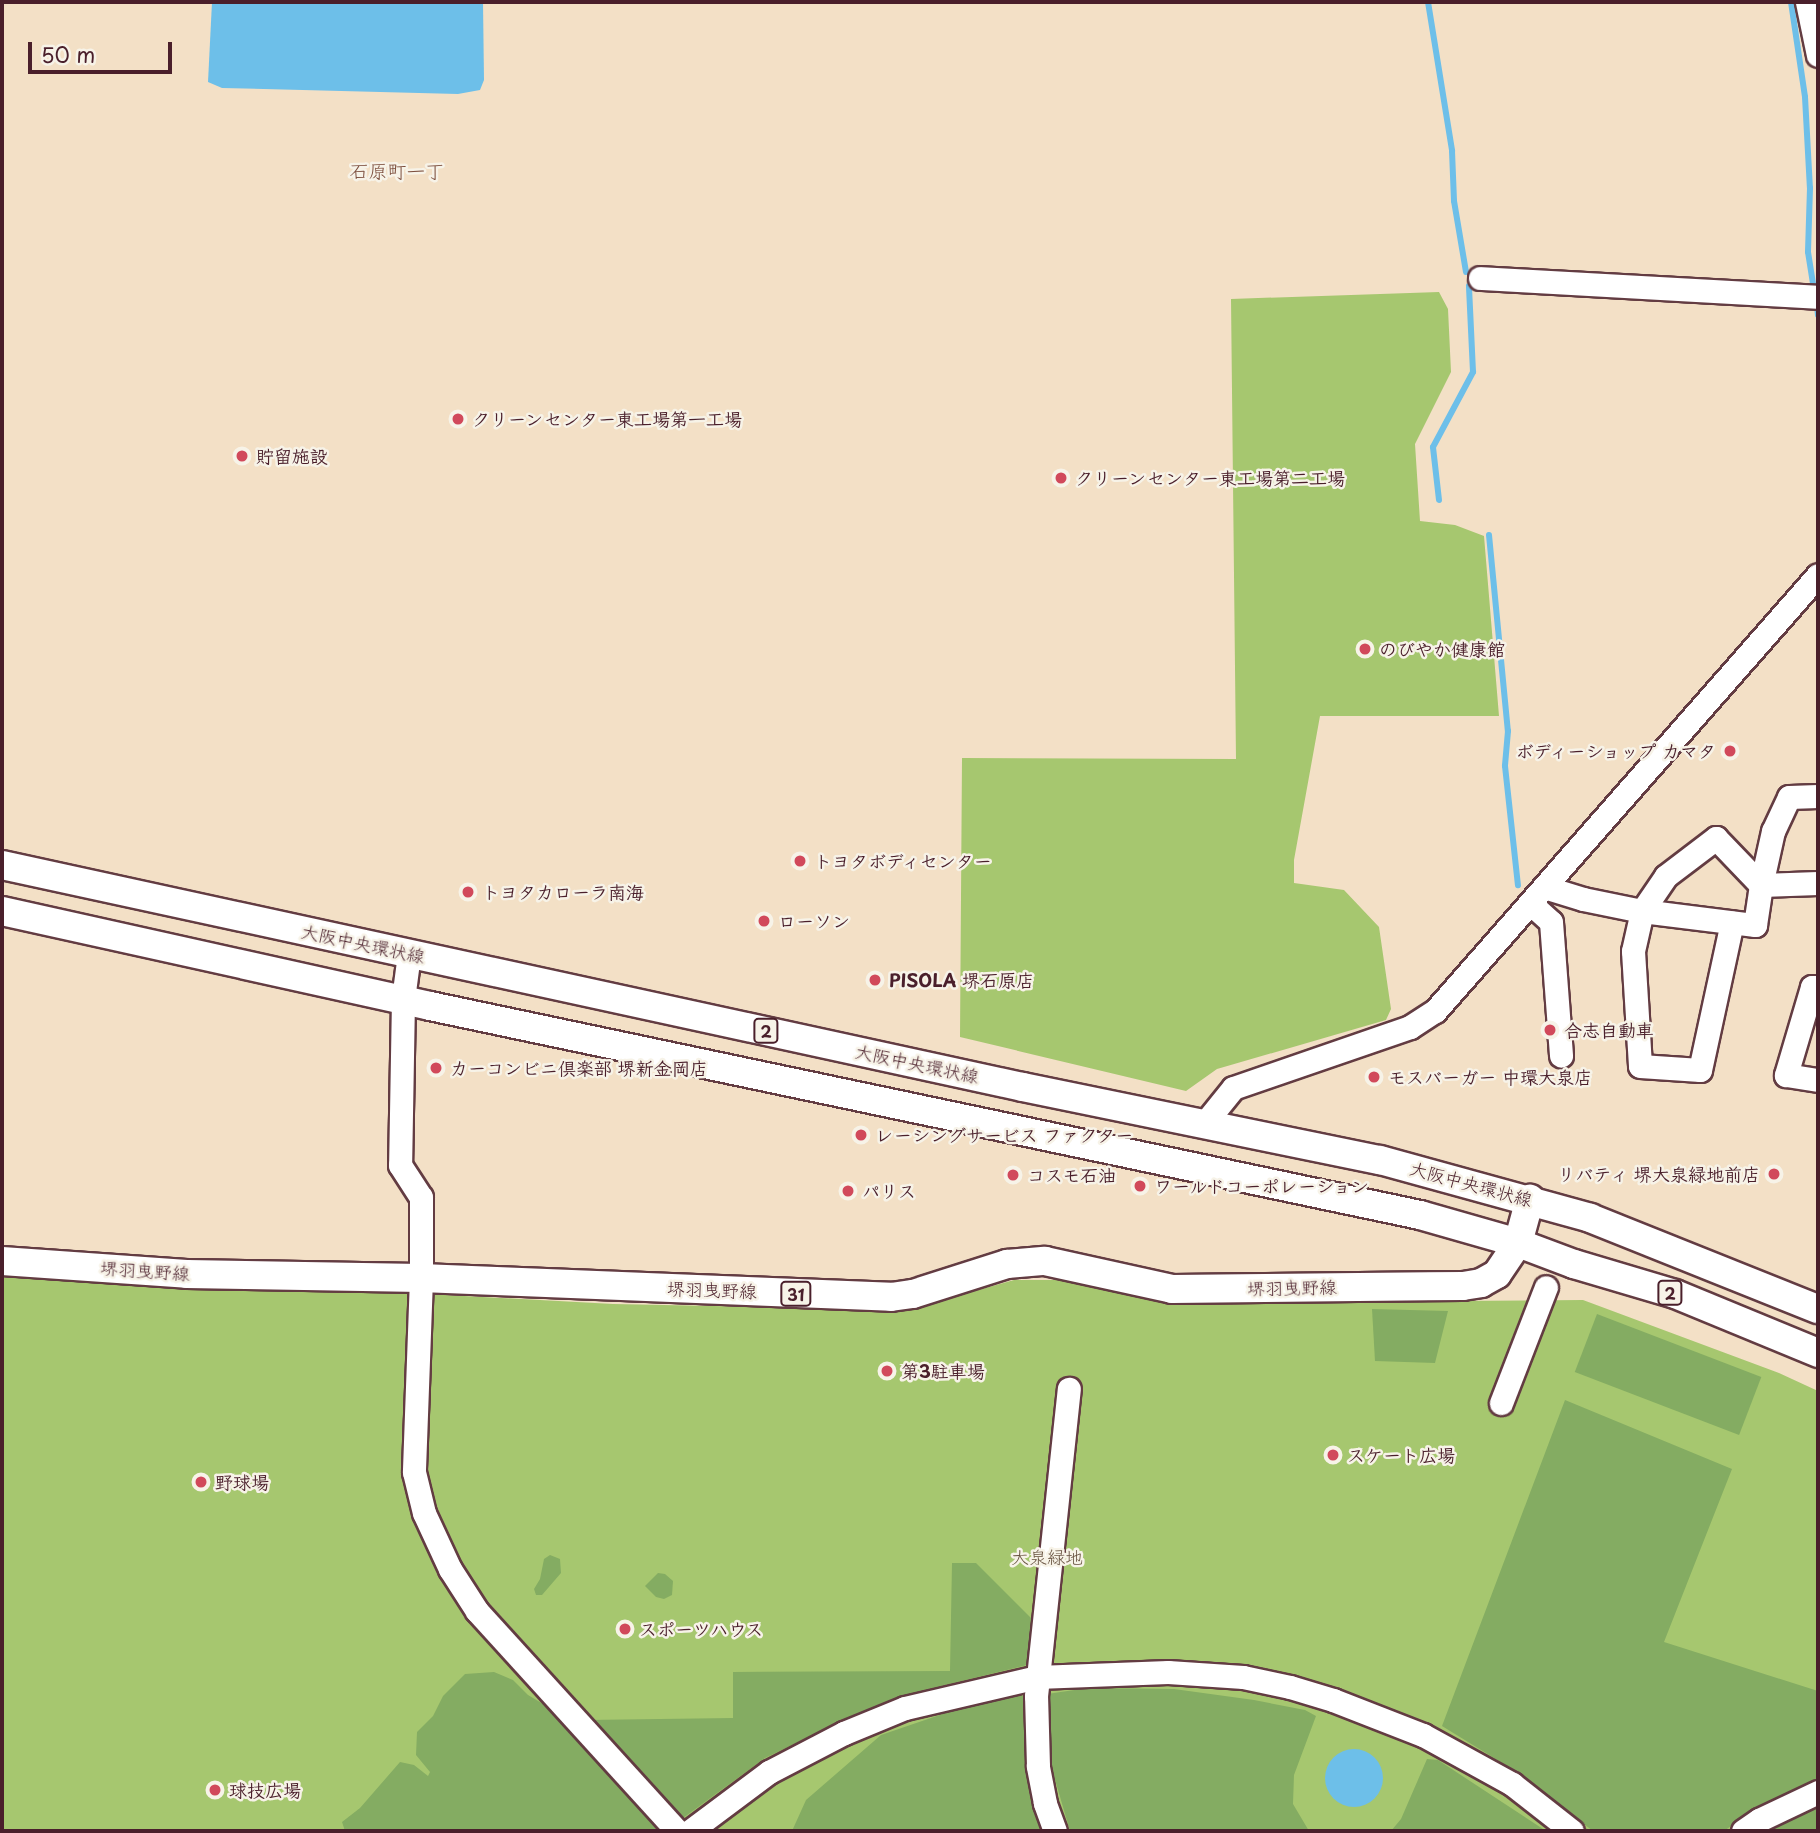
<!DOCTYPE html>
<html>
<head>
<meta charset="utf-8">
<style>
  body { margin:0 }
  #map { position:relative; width:1820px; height:1833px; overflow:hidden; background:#f3e0c6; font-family:"Playpen Sans","Klee One",sans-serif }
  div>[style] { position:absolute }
  .green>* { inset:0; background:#a6c76f }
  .forest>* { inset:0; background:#84ac62; transform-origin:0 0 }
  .water>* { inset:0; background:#6dbfe9 }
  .round { border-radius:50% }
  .stream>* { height:6px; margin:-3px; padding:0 3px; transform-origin:3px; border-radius:3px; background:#6dbfe9 }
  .roads { filter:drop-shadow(2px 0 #633c42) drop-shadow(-2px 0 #633c42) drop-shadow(0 2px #633c42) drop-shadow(0 -2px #633c42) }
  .minor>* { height:23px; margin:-11.5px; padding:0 11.5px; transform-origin:11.5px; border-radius:11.5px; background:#fff }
  .major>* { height:28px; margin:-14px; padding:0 14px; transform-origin:14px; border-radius:14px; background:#fff }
  .dots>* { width:19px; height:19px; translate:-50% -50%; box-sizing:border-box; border:4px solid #f7f3e8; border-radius:50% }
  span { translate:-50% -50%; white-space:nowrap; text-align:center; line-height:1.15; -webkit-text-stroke:5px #f7f3e8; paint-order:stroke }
  .shield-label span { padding:2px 5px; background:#f7f3e8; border:2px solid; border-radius:5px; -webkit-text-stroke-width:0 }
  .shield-label { font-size:16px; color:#4a1f2b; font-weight:700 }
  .poi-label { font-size:18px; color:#4a1f2b; font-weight:700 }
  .left { translate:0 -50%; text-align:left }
  .right { translate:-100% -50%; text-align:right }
  .street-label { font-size:18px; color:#4a1f2b }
  .park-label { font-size:18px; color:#66513f }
  .neighbourhood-label { font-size:19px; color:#7c4e3d }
  .frame { position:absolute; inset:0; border:4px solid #4a1f2b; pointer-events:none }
  .scale { position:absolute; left:28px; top:42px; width:144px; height:32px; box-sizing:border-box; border:4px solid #4a1f2b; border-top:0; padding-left:9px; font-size:21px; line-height:24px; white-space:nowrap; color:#4a1f2b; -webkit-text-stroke:5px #f7f3e8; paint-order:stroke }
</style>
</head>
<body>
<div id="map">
  <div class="green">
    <i style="clip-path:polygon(1439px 292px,1448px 309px,1451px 372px,1415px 444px,1420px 521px,1455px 525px,1484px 536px,1499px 716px,1320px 716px,1294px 860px,1294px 883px,1344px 890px,1379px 927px,1391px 1009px,1386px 1020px,1217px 1069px,1186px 1091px,960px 1037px,962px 758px,1236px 759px,1231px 299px)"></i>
    <i style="clip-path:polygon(2px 1271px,613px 1304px,907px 1310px,1014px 1280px,1075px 1280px,1180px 1303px,1583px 1300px,1779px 1373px,1818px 1391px,1818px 1831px,2px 1831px)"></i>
  </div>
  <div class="forest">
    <i style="clip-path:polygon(1372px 1309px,1448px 1311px,1435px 1363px,1375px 1361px)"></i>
    <i style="left:1597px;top:1314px;width:176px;height:62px;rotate:21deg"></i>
    <i style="clip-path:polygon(1565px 1400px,1732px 1469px,1664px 1642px,1818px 1691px,1818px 1782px,1745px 1816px,1724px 1831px,1593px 1831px,1512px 1769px,1442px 1726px)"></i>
    <i style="clip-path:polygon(550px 1555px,560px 1559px,561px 1573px,542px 1595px,536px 1595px,534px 1589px,540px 1579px,544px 1559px)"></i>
    <i style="clip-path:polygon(952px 1563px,976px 1563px,1032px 1619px,1027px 1665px,925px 1690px,848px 1718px,765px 1758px,679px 1821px,586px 1720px,733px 1718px,733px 1672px,950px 1671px)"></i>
    <i style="clip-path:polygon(658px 1573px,665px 1574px,673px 1581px,672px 1595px,664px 1599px,656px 1597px,645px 1586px)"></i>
    <i style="clip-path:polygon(494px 1672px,513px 1680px,528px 1695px,560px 1714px,661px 1831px,345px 1831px,342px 1822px,360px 1808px,400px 1762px,414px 1765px,428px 1776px,430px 1772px,416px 1755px,417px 1732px,433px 1716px,443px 1696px,465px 1674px)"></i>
    <i style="clip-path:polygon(1088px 1688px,1174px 1689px,1254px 1700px,1305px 1710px,1316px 1716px,1294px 1775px,1293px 1804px,1309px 1831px,1070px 1831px,1049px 1759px,1047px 1694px)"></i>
    <i style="clip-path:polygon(1008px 1696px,1024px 1696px,1029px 1782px,1044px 1831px,792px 1831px,806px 1800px,881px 1735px,969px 1705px)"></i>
    <i style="clip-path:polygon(1427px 1759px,1438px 1760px,1546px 1831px,1391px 1831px,1401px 1819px)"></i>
    <i style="clip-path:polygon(1818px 1808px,1818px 1831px,1764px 1831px)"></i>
  </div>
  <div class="water">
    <i style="clip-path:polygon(212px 2px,483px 2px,484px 80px,480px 90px,458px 94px,222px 88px,208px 82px)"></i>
    <i class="round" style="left:1325px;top:1749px;width:58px;height:58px"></i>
  </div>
  <div class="stream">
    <i style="left:1428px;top:2px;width:151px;rotate:80.8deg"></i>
    <i style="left:1452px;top:151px;width:50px;rotate:87.7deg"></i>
    <i style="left:1454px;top:201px;width:72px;rotate:80.4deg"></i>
    <i style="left:1791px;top:2px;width:96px;rotate:81.6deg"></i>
    <i style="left:1805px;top:97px;width:91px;rotate:86.9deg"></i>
    <i style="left:1810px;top:188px;width:64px;rotate:91.8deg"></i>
    <i style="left:1808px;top:252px;width:32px;rotate:81deg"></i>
    <i style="left:1817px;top:306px;width:9px;rotate:84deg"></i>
    <i style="left:1439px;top:500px;width:53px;rotate:-96.5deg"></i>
    <i style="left:1433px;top:447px;width:85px;rotate:-61.9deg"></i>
    <i style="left:1473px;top:372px;width:86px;rotate:-92.7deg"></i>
    <i style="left:1489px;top:535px;width:197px;rotate:84.5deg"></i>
    <i style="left:1508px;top:731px;width:35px;rotate:95deg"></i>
    <i style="left:1505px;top:766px;width:120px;rotate:83.8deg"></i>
  </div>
  <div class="roads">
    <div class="minor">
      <i style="left:1807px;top:2px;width:54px;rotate:78.3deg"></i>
      <i style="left:1480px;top:278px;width:339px;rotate:3.2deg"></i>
      <i style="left:1818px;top:796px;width:29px;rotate:178deg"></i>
      <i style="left:1789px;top:797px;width:38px;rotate:115deg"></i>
      <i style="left:1773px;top:831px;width:55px;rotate:102.5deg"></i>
      <i style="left:1761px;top:885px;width:57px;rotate:-2deg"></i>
      <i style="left:1544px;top:887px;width:41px;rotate:17.1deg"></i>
      <i style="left:1583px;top:899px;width:60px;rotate:11.5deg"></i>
      <i style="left:1642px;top:911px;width:114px;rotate:7.1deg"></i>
      <i style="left:1755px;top:925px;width:40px;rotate:-81.5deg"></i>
      <i style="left:1761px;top:885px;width:65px;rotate:-133.8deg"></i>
      <i style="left:1716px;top:838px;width:63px;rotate:142.8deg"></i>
      <i style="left:1666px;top:876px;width:42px;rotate:124.4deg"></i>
      <i style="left:1642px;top:911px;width:41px;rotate:102.7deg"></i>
      <i style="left:1633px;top:951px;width:115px;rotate:86.5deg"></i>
      <i style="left:1640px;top:1066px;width:60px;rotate:3.8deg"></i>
      <i style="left:1700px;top:1070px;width:151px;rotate:-77.8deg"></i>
      <i style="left:1530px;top:903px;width:28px;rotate:42deg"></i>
      <i style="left:1551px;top:922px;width:134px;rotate:85.7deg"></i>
      <i style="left:409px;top:954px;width:45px;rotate:97.6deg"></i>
      <i style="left:403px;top:999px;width:166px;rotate:91deg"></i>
      <i style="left:400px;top:1165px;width:38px;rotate:57deg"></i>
      <i style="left:421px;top:1197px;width:81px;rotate:90deg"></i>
      <i style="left:421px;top:1278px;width:194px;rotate:92.1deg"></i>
      <i style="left:414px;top:1472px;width:42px;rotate:76.3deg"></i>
      <i style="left:424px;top:1513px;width:62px;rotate:65.1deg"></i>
      <i style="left:450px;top:1569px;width:50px;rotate:57.3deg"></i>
      <i style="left:477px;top:1611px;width:297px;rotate:47.7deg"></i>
      <i style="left:1818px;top:987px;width:6px;rotate:180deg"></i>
      <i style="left:1812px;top:987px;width:92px;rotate:106.5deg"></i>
      <i style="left:1786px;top:1075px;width:32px;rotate:9deg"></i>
      <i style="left:1204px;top:1124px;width:46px;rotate:-51.1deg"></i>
      <i style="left:1233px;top:1088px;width:187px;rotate:-19deg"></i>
      <i style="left:1410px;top:1027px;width:30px;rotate:-33deg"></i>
      <i style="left:1435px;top:1011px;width:580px;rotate:-48.7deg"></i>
      <i style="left:1501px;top:1403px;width:124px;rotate:-68.8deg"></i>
      <i style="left:690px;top:1831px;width:99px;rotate:-36.8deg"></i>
      <i style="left:769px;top:1772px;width:85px;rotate:-27.5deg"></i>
      <i style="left:844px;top:1733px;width:66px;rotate:-22.3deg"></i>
      <i style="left:905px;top:1708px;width:136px;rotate:-13.2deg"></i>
      <i style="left:1037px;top:1677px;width:131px;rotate:-2.2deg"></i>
      <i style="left:1168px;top:1672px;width:75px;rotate:3.8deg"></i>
      <i style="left:1243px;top:1677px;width:48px;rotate:12deg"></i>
      <i style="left:1290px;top:1687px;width:45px;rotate:16.8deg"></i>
      <i style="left:1333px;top:1700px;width:97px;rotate:21.3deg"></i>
      <i style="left:1423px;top:1735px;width:102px;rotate:28.8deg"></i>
      <i style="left:1512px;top:1784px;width:76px;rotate:38.1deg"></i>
      <i style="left:1055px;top:1831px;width:30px;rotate:-110deg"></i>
      <i style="left:1045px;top:1803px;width:38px;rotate:-101deg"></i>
      <i style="left:1038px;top:1766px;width:70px;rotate:-91.6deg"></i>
      <i style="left:1036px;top:1696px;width:309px;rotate:-83.9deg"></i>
      <i style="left:1743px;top:1831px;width:19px;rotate:-35deg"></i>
      <i style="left:1759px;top:1820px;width:65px;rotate:-25.4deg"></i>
    </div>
    <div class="major">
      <i style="left:2px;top:865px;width:1045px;rotate:12.27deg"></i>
      <i style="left:1023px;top:1087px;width:364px;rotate:11.6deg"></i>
      <i style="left:1380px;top:1160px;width:218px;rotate:15.4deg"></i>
      <i style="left:1590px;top:1218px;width:245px;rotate:21.8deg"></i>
      <i style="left:2px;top:911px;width:438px;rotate:12.5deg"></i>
      <i style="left:430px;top:1006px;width:1012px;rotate:11.92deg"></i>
      <i style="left:1420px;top:1215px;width:102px;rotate:15.9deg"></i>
      <i style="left:1518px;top:1243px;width:60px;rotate:20.6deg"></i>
      <i style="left:1574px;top:1264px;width:105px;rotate:16.5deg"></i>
      <i style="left:1675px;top:1294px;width:155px;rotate:22.4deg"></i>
      <i style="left:2px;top:1261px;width:185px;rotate:4deg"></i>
      <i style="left:187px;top:1274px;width:234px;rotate:1deg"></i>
      <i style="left:421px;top:1278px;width:470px;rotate:2.3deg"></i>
      <i style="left:891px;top:1297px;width:22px;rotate:-8deg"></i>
      <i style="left:913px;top:1294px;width:99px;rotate:-17.7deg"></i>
      <i style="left:1007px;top:1264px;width:38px;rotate:-5deg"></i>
      <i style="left:1045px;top:1261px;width:130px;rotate:12.4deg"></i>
      <i style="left:1172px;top:1289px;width:291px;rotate:-0.6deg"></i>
      <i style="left:1463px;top:1286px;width:18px;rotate:-9deg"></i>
      <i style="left:1481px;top:1283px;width:18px;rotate:-29deg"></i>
      <i style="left:1497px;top:1274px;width:37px;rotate:-56deg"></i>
      <i style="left:1518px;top:1243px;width:46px;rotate:-74.7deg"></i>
    </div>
  </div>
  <div class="dots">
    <i style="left:458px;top:419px;background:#d1495b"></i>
    <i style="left:242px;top:456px;background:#d1495b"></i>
    <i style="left:1061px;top:478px;background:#d1495b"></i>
    <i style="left:1365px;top:649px;background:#d1495b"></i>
    <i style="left:1730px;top:751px;background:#d1495b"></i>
    <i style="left:800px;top:861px;background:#d1495b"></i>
    <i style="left:468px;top:892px;background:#d1495b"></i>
    <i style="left:764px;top:921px;background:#d1495b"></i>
    <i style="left:875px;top:980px;background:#d1495b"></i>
    <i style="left:1550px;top:1030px;background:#d1495b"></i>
    <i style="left:436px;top:1068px;background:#d1495b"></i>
    <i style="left:1374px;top:1077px;background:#d1495b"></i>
    <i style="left:861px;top:1135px;background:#d1495b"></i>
    <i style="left:1774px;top:1174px;background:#d1495b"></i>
    <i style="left:1013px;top:1175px;background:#d1495b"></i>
    <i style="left:1140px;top:1186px;background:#d1495b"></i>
    <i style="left:848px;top:1191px;background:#d1495b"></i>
    <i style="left:887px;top:1371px;background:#d1495b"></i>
    <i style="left:1333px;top:1455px;background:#d1495b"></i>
    <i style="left:201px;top:1482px;background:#d1495b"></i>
    <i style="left:625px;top:1629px;background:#d1495b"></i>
    <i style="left:215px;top:1790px;background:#d1495b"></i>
  </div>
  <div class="shield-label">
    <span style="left:766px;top:1031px">2</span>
    <span style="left:1670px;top:1293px">2</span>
    <span style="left:796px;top:1294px">31</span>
  </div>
  <div class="poi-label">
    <span class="left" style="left:472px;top:419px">クリーンセンター東工場第一工場</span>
    <span class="left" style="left:256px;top:456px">貯留施設</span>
    <span class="left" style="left:1075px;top:478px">クリーンセンター東工場第二工場</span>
    <span class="left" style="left:1379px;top:649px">のびやか健康館</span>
    <span class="right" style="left:1716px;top:751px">ボディーショップ カマタ</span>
    <span class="left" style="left:814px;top:861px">トヨタボディセンター</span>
    <span class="left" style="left:482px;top:892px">トヨタカローラ南海</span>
    <span class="left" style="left:778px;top:921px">ローソン</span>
    <span class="left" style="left:889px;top:980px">PISOLA 堺石原店</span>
    <span class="left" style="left:1564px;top:1030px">合志自動車</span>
    <span class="left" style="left:450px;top:1068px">カーコンビニ倶楽部 堺新金岡店</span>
    <span class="left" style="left:1388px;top:1077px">モスバーガー 中環大泉店</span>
    <span class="left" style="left:875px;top:1135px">レーシングサービス ファクター</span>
    <span class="right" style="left:1760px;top:1174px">リバティ 堺大泉緑地前店</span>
    <span class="left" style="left:1027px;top:1175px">コスモ石油</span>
    <span class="left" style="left:1154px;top:1186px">ワールドコーポレーション</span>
    <span class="left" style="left:862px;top:1191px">パリス</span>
    <span class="left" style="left:901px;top:1371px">第3駐車場</span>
    <span class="left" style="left:1347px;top:1455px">スケート広場</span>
    <span class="left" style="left:215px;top:1482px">野球場</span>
    <span class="left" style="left:639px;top:1629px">スポーツハウス</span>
    <span class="left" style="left:229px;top:1790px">球技広場</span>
  </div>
  <div class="street-label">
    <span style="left:363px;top:944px;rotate:12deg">大阪中央環状線</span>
    <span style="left:917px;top:1064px;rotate:12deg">大阪中央環状線</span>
    <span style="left:1471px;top:1184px;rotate:15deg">大阪中央環状線</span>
    <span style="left:145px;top:1271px;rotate:4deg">堺羽曳野線</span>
    <span style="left:1292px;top:1288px;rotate:-1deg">堺羽曳野線</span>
    <span style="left:712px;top:1290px;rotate:2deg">堺羽曳野線</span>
  </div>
  <div class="park-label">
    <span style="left:1047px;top:1557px">大泉緑地</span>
  </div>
  <div class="neighbourhood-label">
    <span style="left:397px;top:171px">石原町一丁</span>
  </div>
  <div class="frame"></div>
  <div class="scale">50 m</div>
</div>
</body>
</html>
